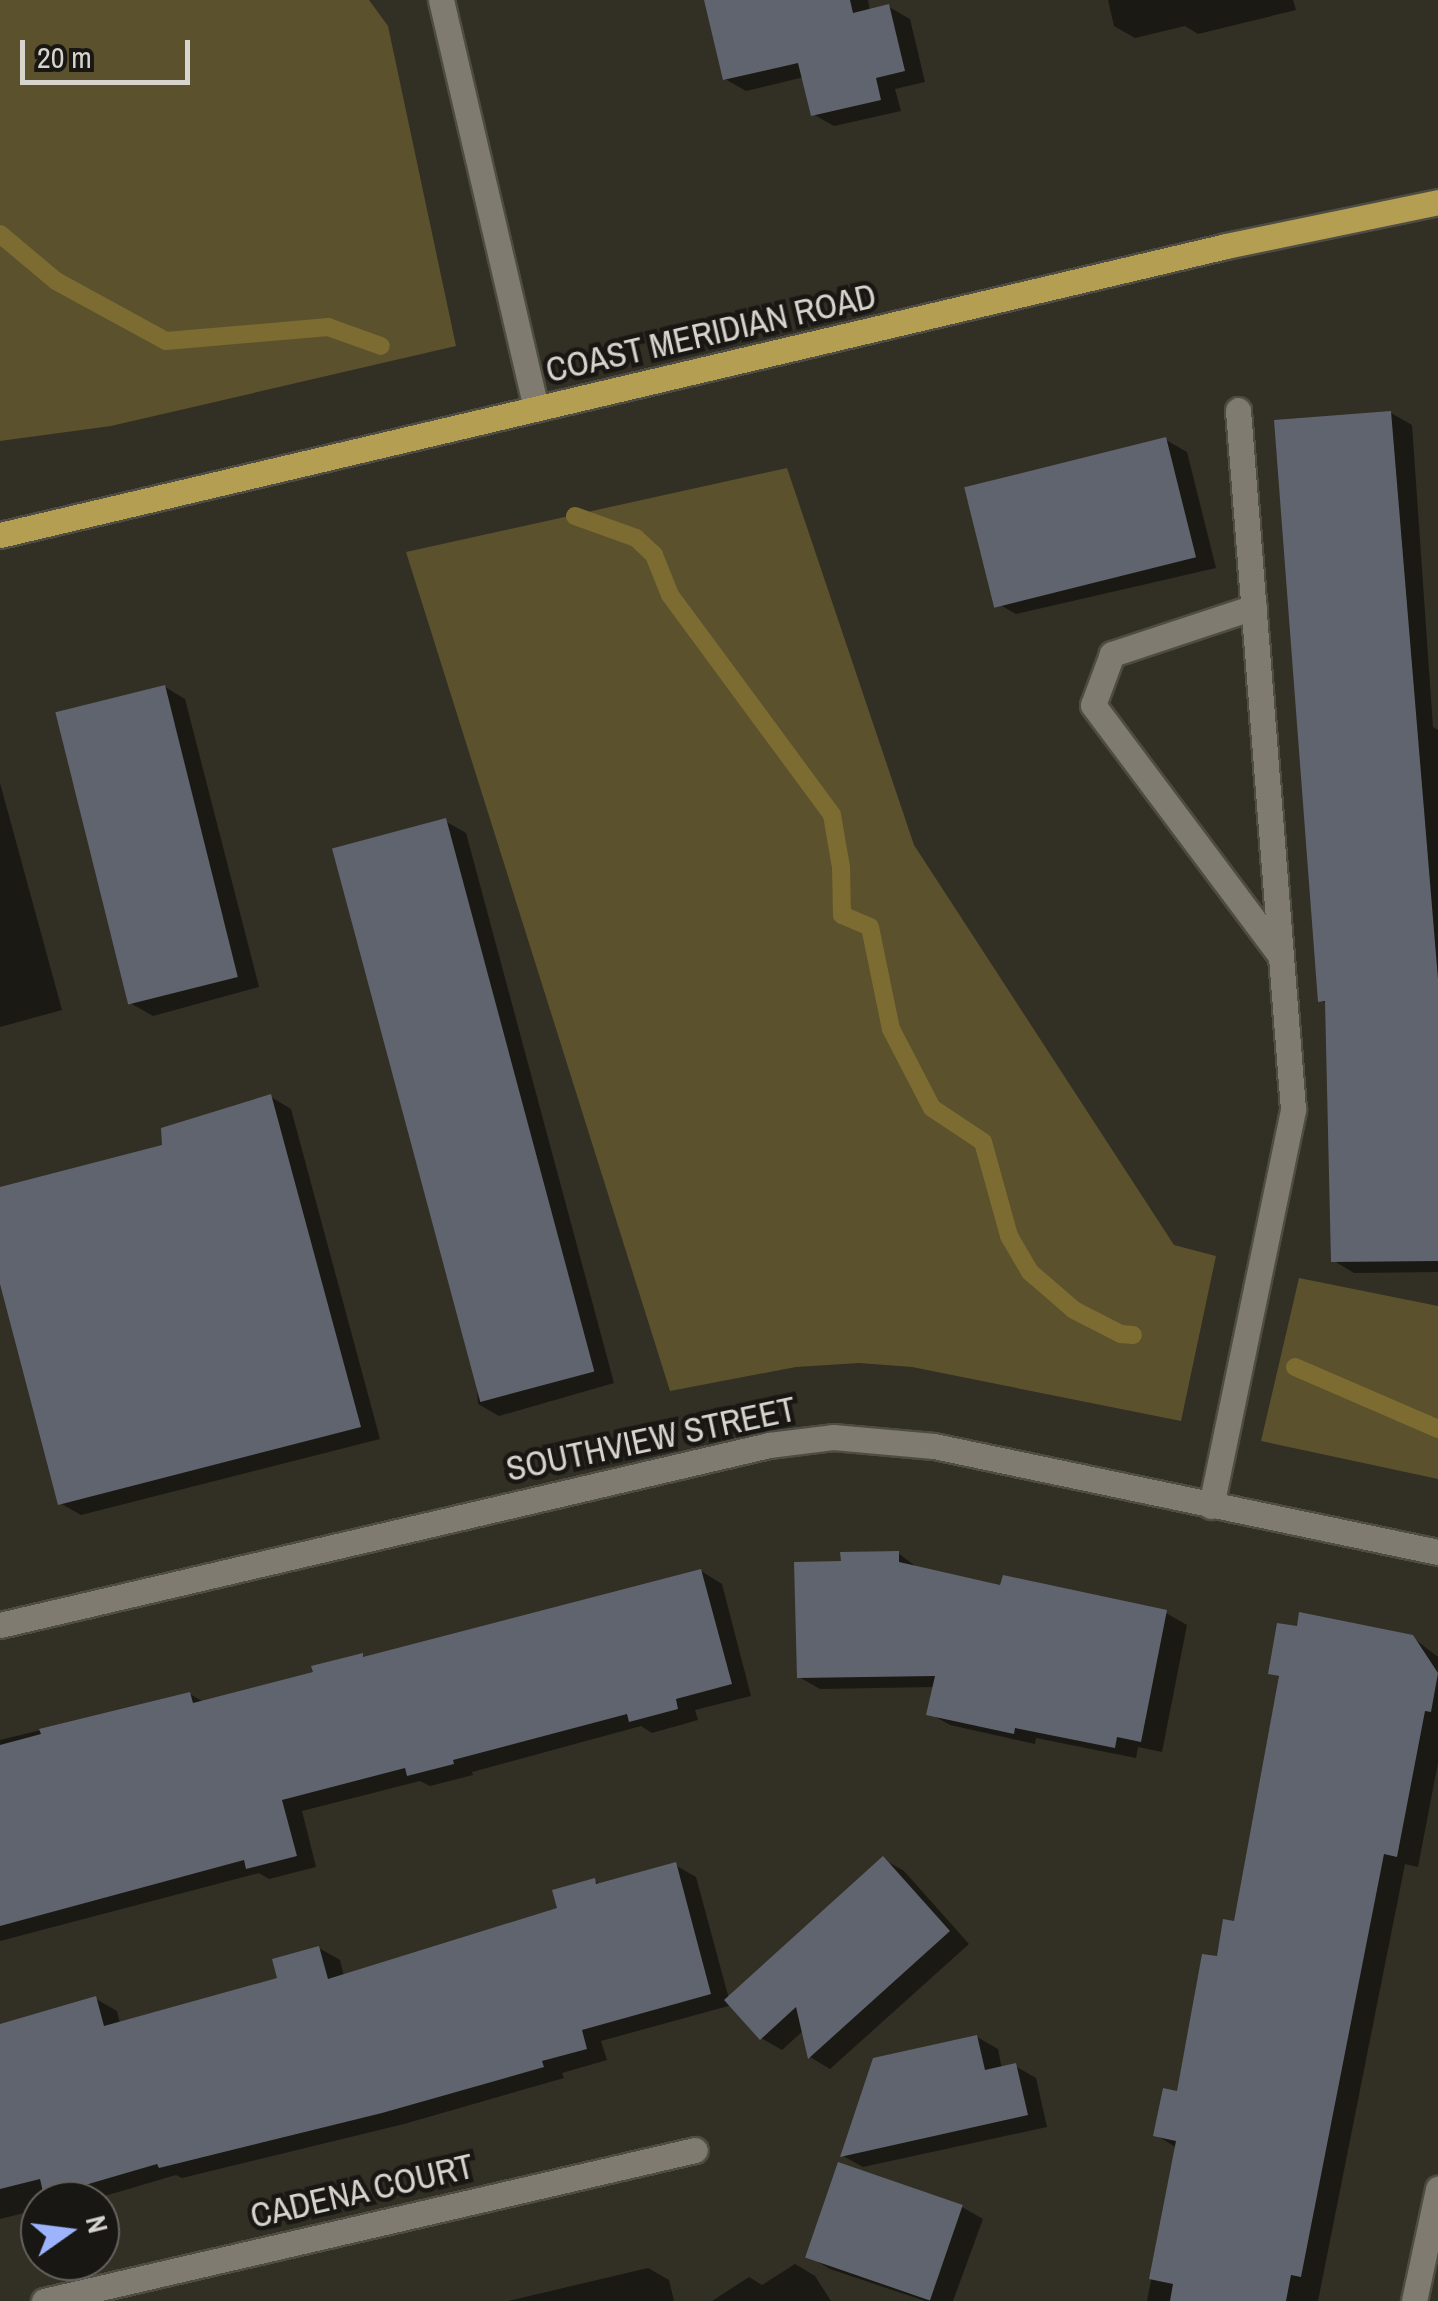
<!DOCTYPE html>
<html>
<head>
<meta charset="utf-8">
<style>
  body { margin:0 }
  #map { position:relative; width:1438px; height:2301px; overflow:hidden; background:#322f25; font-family:"Archivo Narrow",sans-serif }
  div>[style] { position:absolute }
  .green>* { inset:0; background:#5b512d }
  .shadow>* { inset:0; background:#0007 }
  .stream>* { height:18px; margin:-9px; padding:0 9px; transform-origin:9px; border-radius:9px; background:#7c6c32 }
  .building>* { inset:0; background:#60646f; transform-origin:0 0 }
  .roads { filter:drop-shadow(2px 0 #4f4c43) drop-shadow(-2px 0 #4f4c43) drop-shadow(0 2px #4f4c43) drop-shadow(0 -2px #4f4c43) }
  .minor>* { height:25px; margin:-12.5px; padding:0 12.5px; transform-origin:12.5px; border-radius:12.5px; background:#7f7b70 }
  .major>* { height:25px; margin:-12.5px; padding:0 12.5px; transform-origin:12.5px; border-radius:12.5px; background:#b39e51 }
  span { translate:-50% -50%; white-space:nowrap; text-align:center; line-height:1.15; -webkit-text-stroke:9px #191713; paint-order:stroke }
  .street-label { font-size:35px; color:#d6d4cd }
  .north { position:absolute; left:20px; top:2181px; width:100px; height:100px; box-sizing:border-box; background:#191713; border:2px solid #65635d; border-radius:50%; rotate:76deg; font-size:28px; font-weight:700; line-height:40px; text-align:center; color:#d6d4cd }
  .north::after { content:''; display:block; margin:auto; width:35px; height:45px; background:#9db4fd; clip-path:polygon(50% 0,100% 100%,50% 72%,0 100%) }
  .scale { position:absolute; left:20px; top:40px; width:170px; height:45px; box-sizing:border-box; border:5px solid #d6d4cd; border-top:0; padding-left:12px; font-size:30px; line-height:35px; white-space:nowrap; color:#d6d4cd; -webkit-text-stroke:8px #191713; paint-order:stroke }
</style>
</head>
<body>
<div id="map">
  <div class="green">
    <i style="clip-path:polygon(0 0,369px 0,388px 26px,456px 346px,111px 426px,0 441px)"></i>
    <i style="clip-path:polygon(787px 468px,914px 845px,1174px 1245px,1216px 1256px,1181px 1421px,912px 1367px,859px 1363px,796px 1367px,670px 1391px,406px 552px)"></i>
    <i style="clip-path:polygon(1299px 1278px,1438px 1306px,1438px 1479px,1261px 1441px)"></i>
  </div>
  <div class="shadow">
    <i style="clip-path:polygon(706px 0,868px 0,870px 11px,889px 7px,910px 19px,925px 82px,895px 89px,901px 111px,834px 126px,813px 114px,804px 77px,746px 91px,725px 79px)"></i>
    <i style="clip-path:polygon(1108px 0,1293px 0,1296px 10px,1198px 34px,1185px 26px,1135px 38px,1114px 26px)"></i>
    <i style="clip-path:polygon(1391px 413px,1412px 425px,1433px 727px,1438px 730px,1438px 1272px,1354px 1273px,1334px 1261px,1328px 1004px,1320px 1000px)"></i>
    <i style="clip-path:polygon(1166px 440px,1187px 452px,1216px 568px,1016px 614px,995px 602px)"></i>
    <i style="clip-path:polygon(165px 687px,185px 699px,259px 987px,153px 1016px,132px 1004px)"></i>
    <i style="clip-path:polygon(0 783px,62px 1010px,0 1027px)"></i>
    <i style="clip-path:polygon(445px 821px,466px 833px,614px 1383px,499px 1416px,478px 1404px)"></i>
    <i style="clip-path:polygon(271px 1097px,291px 1109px,380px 1439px,81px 1515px,60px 1503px,0 1274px,0 1190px,165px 1147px)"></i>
    <i style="clip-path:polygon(898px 1553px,919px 1569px,1002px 1588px,1166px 1613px,1187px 1625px,1162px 1752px,1138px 1747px,1136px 1758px,1036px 1738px,1035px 1744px,950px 1725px,929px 1713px,935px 1687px,820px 1689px,799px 1677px,844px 1564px)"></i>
    <i style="clip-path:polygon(701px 1571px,722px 1584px,751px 1696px,695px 1710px,698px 1720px,652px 1733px,641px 1726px,472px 1772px,473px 1775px,430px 1786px,420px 1781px,302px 1811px,316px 1867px,269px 1879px,259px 1873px,0 1941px,0 1740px,190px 1694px,205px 1703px,316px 1674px,362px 1656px,368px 1658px)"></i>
    <i style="clip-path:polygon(1412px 1637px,1438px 1657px,1438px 1763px,1418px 1867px,1405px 1864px,1318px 2301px,1147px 2301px,1177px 2148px,1156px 2135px,1179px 2094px,1219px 1959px,1236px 1924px,1281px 1678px,1270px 1672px)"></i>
    <i style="clip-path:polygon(883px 1859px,904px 1871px,969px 1944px,830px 2069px,810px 2057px,804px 2030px,782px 2050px,761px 2038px,732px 2005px,601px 2041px,607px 2060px,562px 2073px,564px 2078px,404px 2124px,182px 2178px,176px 2175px,91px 2200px,85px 2197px,40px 2201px,40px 2209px,0 2219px,0 2026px,96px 1999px,117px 2011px,120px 2024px,280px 1979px,319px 1948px,340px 1960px,344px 1976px,560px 1909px,594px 1881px,601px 1885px,675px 1865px,696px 1877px,729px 1999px)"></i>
    <i style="clip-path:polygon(977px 2037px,998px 2049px,1002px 2069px,1015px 2066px,1036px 2078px,1047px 2127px,863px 2167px,843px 2156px)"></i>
    <i style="clip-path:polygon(962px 2207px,983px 2219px,953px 2301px,925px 2301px,830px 2269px,810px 2257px)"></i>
    <i style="clip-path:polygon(795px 2264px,815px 2276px,831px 2301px,712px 2301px,749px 2277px,762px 2285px)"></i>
    <i style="clip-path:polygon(648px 2268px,669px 2280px,674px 2301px,508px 2301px)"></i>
  </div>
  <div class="stream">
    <i style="left:0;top:234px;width:73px;rotate:40deg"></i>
    <i style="left:56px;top:281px;width:125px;rotate:28.6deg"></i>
    <i style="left:166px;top:341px;width:163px;rotate:-4.9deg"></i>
    <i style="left:328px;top:327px;width:56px;rotate:19.7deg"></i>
    <i style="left:575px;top:516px;width:65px;rotate:19.8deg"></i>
    <i style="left:636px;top:538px;width:25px;rotate:43deg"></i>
    <i style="left:654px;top:555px;width:43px;rotate:68.2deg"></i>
    <i style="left:670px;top:595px;width:273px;rotate:53.6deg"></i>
    <i style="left:832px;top:815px;width:53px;rotate:80.2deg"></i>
    <i style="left:841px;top:867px;width:48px;rotate:88.8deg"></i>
    <i style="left:842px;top:915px;width:30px;rotate:23deg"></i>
    <i style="left:870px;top:927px;width:104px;rotate:78.4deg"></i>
    <i style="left:891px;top:1029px;width:89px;rotate:62.6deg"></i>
    <i style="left:932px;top:1108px;width:61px;rotate:33.7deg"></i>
    <i style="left:983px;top:1142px;width:98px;rotate:74.5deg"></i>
    <i style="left:1009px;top:1236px;width:42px;rotate:59.7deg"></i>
    <i style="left:1030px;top:1272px;width:58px;rotate:40.8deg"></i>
    <i style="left:1074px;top:1310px;width:53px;rotate:27.1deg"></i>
    <i style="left:1121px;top:1334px;width:12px;rotate:5deg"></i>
    <i style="left:1295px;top:1367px;width:156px;rotate:23.4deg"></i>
  </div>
  <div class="building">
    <i style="clip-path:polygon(704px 0,850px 0,853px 13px,889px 4px,905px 71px,876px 78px,881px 100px,811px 116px,798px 63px,723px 80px)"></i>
    <i style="clip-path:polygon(1391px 411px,1438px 979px,1438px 1261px,1331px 1262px,1325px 1001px,1318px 1002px,1274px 420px)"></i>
    <i style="left:1166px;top:437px;width:124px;height:208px;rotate:76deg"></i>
    <i style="left:165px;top:685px;width:301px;height:113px;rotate:76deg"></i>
    <i style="left:446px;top:818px;width:573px;height:118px;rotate:75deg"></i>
    <i style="clip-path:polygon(271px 1094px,361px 1427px,58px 1505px,0 1284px,0 1187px,162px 1145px,161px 1128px)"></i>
    <i style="clip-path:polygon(899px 1551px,899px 1562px,1000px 1585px,1003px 1575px,1167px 1610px,1141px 1742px,1117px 1737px,1115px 1748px,1015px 1728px,1014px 1734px,926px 1715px,935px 1676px,797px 1678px,794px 1562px,841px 1561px,840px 1552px)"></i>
    <i style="clip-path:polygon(701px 1569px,732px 1684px,676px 1699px,678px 1709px,629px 1722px,627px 1714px,453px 1760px,454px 1764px,407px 1776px,405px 1768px,282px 1800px,297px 1856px,246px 1869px,244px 1860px,0 1926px,0 1745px,41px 1734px,39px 1729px,190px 1692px,193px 1703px,313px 1672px,311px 1666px,363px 1653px,363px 1657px)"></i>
    <i style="clip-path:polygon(1299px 1612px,1413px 1635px,1438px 1673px,1431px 1712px,1425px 1711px,1397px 1857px,1384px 1854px,1301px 2277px,1291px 2275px,1286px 2301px,1170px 2301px,1173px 2284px,1149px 2279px,1176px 2141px,1153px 2136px,1163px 2088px,1177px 2091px,1202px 1954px,1217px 1956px,1223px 1919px,1234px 1921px,1279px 1676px,1268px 1674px,1277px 1623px,1297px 1626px)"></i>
    <i style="clip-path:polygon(883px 1856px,950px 1931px,808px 2059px,796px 2007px,760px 2040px,724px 2000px)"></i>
    <i style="clip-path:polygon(676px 1862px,711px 1994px,582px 2030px,587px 2049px,542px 2061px,544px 2067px,382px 2113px,159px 2168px,157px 2164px,68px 2190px,67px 2185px,43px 2192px,40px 2179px,0 2189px,0 2024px,96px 1996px,104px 2026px,277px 1978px,272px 1959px,319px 1946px,328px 1979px,557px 1908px,552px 1890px,595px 1878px,596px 1884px)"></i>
    <i style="clip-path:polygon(977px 2035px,985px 2070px,1016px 2063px,1028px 2115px,840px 2157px,873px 2058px)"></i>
    <i style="left:838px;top:2162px;width:132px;height:101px;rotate:19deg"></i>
  </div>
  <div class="roads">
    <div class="minor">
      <i style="left:441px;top:0;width:419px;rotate:76.9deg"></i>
      <i style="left:1254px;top:607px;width:150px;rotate:161.7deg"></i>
      <i style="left:1112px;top:654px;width:54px;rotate:110.4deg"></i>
      <i style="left:1093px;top:705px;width:311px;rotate:53.2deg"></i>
      <i style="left:1211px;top:1506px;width:405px;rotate:-78.3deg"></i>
      <i style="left:1293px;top:1109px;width:701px;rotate:-94.5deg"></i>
      <i style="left:0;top:1625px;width:790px;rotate:-13.17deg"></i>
      <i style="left:769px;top:1445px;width:64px;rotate:-7.1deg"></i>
      <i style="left:833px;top:1437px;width:101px;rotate:5.1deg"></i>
      <i style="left:934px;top:1446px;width:515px;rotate:11.88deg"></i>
      <i style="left:44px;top:2301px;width:668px;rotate:-13.06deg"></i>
      <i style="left:1414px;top:2301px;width:115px;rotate:-77.9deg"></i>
    </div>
    <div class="major">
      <i style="left:0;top:535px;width:1260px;rotate:-13.26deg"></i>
      <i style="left:1226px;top:246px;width:217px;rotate:-11.7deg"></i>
    </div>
  </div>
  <div class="street-label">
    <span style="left:711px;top:333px;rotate:-13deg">COAST MERIDIAN ROAD</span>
    <span style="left:651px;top:1439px;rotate:-12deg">SOUTHVIEW STREET</span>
    <span style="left:362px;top:2191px;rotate:-13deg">CADENA COURT</span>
  </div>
  <div class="north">N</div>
  <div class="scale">20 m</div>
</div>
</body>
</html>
